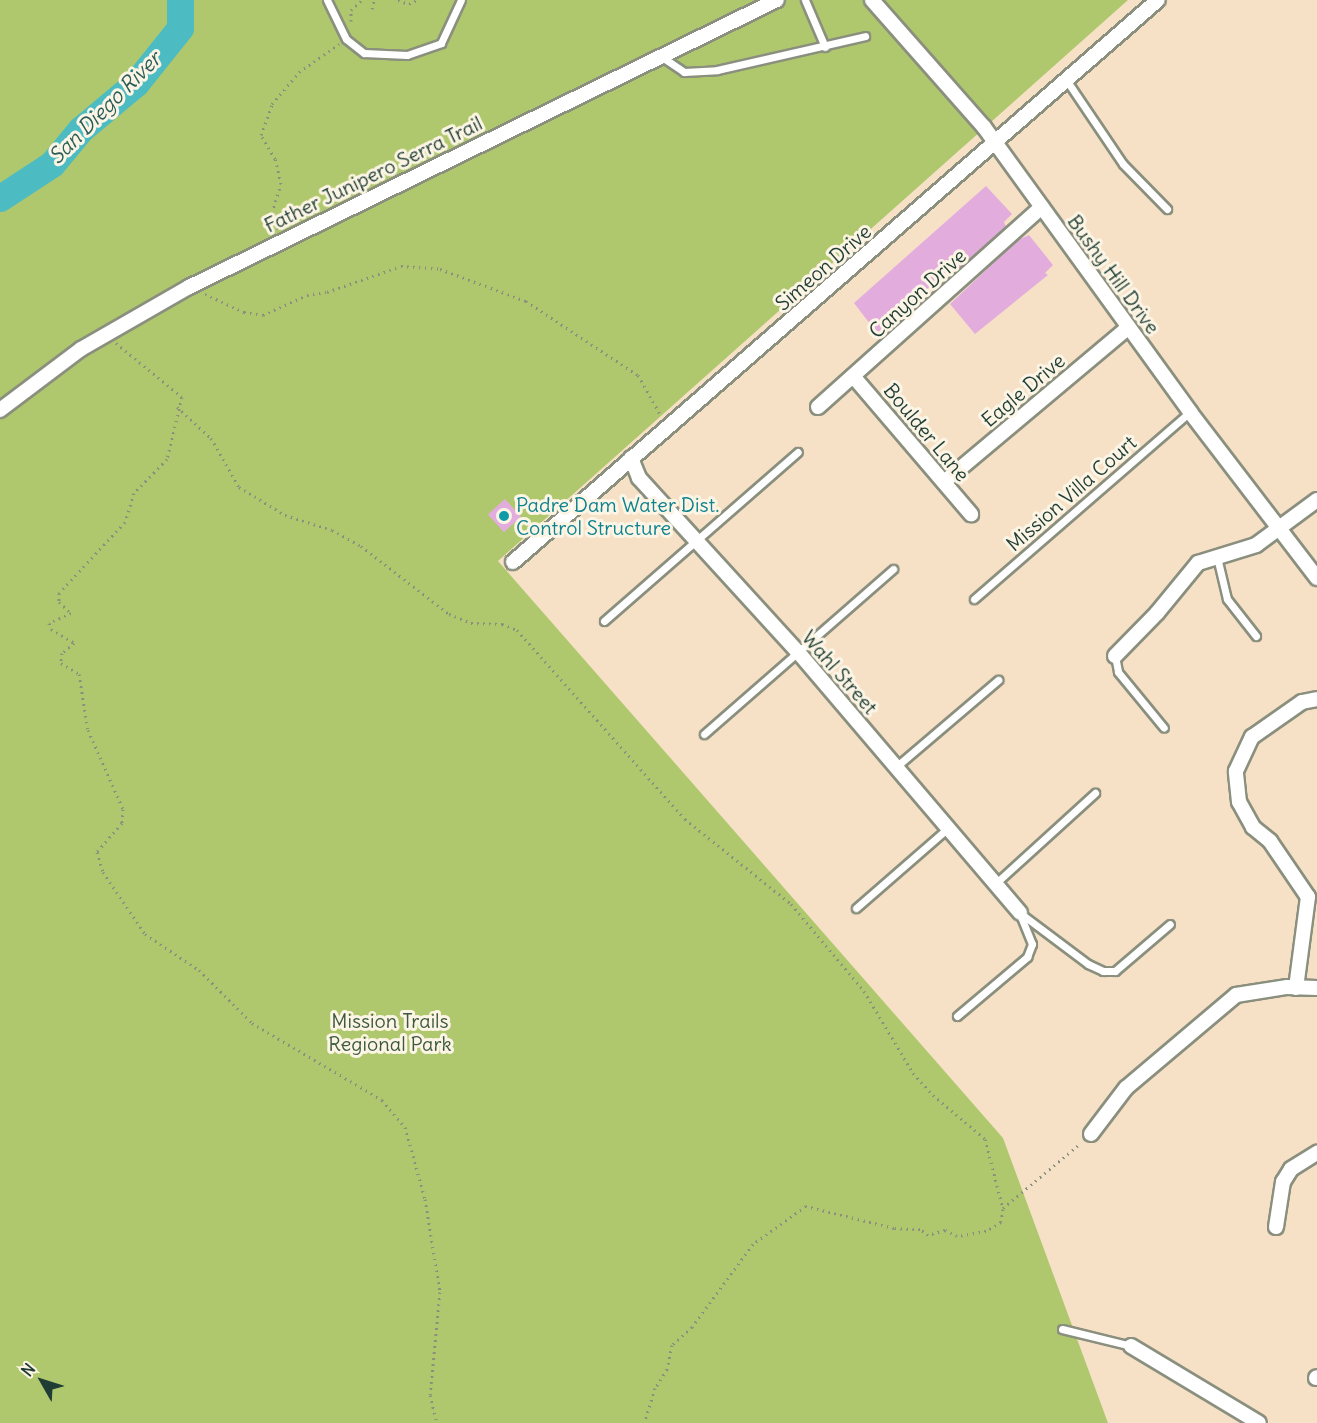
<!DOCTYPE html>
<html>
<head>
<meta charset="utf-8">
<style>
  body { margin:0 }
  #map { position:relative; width:1317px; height:1423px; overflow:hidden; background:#f6e1c7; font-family:Delius,sans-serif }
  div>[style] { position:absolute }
  .green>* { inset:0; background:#b0c86d }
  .river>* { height:27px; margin:-13.5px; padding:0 13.5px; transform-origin:13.5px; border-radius:13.5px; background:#4dbcc2 }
  .building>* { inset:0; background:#e2addd; transform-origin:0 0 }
  .path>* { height:3px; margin-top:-1.5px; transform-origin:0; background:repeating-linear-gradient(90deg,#8a8f7e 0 1.5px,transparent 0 6px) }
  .roads { filter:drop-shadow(2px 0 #8a8f7e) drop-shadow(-2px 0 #8a8f7e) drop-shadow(0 2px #8a8f7e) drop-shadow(0 -2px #8a8f7e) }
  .lane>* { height:7px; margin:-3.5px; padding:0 3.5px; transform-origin:3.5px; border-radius:3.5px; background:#fff }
  .street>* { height:14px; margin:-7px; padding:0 7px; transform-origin:7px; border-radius:7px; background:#fff }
  .dots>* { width:16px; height:16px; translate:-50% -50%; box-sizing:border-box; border:3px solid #fcf5e5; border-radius:50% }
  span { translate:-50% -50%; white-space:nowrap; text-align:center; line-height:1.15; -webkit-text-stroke:6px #fcf5e5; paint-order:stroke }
  .street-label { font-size:20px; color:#1f3d34 }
  .culture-label { font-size:20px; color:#0d838f }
  .left { translate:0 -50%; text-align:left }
  .park-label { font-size:20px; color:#3c593f }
  .water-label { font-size:21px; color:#2a5d58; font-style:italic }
  .north { position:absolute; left:12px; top:1351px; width:60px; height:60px; -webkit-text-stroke:4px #fcf5e5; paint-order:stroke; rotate:309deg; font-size:16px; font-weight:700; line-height:24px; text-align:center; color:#1f3d34 }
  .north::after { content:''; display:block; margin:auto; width:21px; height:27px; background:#1f3d34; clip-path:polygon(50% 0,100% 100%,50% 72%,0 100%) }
</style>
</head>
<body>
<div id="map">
  <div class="green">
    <i style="clip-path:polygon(0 0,1128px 0,498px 561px,1003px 1138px,1108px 1423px,0 1423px)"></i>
  </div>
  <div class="river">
    <i style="left:0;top:198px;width:62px;rotate:-33.2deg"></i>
    <i style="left:52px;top:164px;width:44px;rotate:-50.5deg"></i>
    <i style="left:80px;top:130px;width:73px;rotate:-40deg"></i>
    <i style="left:136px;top:83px;width:70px;rotate:-51.3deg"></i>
    <i style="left:180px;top:28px;width:28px;rotate:-90deg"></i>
  </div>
  <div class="building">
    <i style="clip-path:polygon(986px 186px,1012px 214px,1004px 222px,1006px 227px,956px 272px,952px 267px,941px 277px,927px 289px,928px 292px,877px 333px,854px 303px)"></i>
    <i style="clip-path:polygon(1029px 235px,1053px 265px,1045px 273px,1048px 275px,975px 334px,950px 304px,1018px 240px)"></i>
    <i style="left:505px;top:499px;width:24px;height:23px;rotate:48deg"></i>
  </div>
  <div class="path">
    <i style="left:398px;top:0;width:12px;rotate:20deg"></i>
    <i style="left:409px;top:4px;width:9px;rotate:-27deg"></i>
    <i style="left:372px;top:9px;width:9px;rotate:-77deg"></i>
    <i style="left:351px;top:21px;width:11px;rotate:-90deg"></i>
    <i style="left:351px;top:10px;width:15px;rotate:-42deg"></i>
    <i style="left:278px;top:229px;width:17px;rotate:-111deg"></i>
    <i style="left:272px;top:213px;width:30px;rotate:-73deg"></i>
    <i style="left:281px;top:184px;width:26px;rotate:-103deg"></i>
    <i style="left:275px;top:159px;width:28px;rotate:-120deg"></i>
    <i style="left:261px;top:135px;width:33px;rotate:-70deg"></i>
    <i style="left:272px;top:104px;width:42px;rotate:-49.8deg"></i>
    <i style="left:299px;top:72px;width:49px;rotate:-35deg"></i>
    <i style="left:205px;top:294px;width:43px;rotate:24.8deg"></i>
    <i style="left:244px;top:312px;width:19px;rotate:9deg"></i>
    <i style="left:263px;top:315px;width:48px;rotate:-24.4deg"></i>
    <i style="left:307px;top:295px;width:20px;rotate:-9deg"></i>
    <i style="left:327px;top:292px;width:78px;rotate:-19.4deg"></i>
    <i style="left:401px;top:266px;width:39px;rotate:4deg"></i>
    <i style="left:440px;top:269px;width:92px;rotate:20.4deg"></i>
    <i style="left:526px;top:301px;width:134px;rotate:33.5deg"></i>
    <i style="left:638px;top:375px;width:47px;rotate:60.7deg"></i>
    <i style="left:116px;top:343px;width:85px;rotate:39.3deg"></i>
    <i style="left:182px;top:397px;width:64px;rotate:103.6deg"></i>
    <i style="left:167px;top:459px;width:47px;rotate:134.1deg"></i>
    <i style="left:134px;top:493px;width:30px;rotate:107deg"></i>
    <i style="left:125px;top:522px;width:97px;rotate:132.9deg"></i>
    <i style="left:59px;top:593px;width:9px;rotate:90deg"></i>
    <i style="left:59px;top:602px;width:16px;rotate:43deg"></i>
    <i style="left:71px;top:613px;width:24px;rotate:156deg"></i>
    <i style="left:49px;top:623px;width:6px;rotate:72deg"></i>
    <i style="left:51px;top:629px;width:27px;rotate:31deg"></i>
    <i style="left:74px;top:643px;width:16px;rotate:140deg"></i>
    <i style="left:62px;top:653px;width:10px;rotate:96deg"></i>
    <i style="left:61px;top:663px;width:21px;rotate:31deg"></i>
    <i style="left:79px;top:674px;width:57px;rotate:80.9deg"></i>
    <i style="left:88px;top:730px;width:86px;rotate:66.1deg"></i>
    <i style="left:123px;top:809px;width:14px;rotate:94deg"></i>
    <i style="left:122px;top:823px;width:38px;rotate:131deg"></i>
    <i style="left:97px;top:852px;width:21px;rotate:73deg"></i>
    <i style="left:103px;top:872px;width:75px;rotate:55.9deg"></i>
    <i style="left:145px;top:934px;width:65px;rotate:33.7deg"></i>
    <i style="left:199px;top:970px;width:75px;rotate:45deg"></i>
    <i style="left:252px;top:1023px;width:151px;rotate:30.6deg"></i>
    <i style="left:382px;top:1100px;width:35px;rotate:50deg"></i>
    <i style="left:405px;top:1127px;width:75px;rotate:74.5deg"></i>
    <i style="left:425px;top:1199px;width:94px;rotate:80.8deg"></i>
    <i style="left:440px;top:1292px;width:103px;rotate:95.5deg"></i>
    <i style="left:430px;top:1395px;width:29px;rotate:76deg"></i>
    <i style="left:177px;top:407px;width:46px;rotate:42.4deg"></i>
    <i style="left:211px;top:438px;width:56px;rotate:60.3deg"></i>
    <i style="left:239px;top:487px;width:54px;rotate:31.3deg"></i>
    <i style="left:285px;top:515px;width:49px;rotate:17.7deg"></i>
    <i style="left:332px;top:530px;width:33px;rotate:29deg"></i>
    <i style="left:361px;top:546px;width:111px;rotate:37.7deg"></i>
    <i style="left:449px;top:614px;width:24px;rotate:22deg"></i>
    <i style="left:471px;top:623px;width:31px;rotate:2deg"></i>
    <i style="left:502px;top:624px;width:16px;rotate:22deg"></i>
    <i style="left:517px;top:630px;width:253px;rotate:48.4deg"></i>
    <i style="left:685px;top:819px;width:136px;rotate:38.7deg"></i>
    <i style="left:791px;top:904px;width:114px;rotate:50deg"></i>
    <i style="left:864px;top:991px;width:96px;rotate:59.1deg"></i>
    <i style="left:913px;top:1073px;width:30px;rotate:48deg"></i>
    <i style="left:933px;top:1095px;width:68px;rotate:40.2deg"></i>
    <i style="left:985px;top:1139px;width:72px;rotate:75.6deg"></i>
    <i style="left:1003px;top:1209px;width:13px;rotate:99deg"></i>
    <i style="left:1001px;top:1222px;width:17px;rotate:149deg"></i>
    <i style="left:986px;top:1231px;width:29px;rotate:170deg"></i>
    <i style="left:957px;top:1236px;width:13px;rotate:-153deg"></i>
    <i style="left:945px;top:1230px;width:18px;rotate:164deg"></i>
    <i style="left:928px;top:1235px;width:10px;rotate:-143deg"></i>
    <i style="left:920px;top:1229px;width:26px;rotate:-178deg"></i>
    <i style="left:894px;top:1228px;width:91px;rotate:-166deg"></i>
    <i style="left:806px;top:1206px;width:65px;rotate:144.4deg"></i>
    <i style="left:753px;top:1244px;width:103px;rotate:126.3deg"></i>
    <i style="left:692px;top:1327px;width:27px;rotate:138deg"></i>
    <i style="left:672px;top:1345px;width:25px;rotate:102deg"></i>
    <i style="left:667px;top:1369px;width:22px;rotate:122deg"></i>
    <i style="left:655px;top:1388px;width:37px;rotate:107deg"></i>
    <i style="left:1003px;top:1208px;width:102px;rotate:-39.8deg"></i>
  </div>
  <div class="roads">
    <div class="lane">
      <i style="left:327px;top:0;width:43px;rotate:64deg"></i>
      <i style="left:346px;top:39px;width:23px;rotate:38deg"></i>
      <i style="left:364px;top:53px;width:43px;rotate:2.7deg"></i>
      <i style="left:407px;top:55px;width:36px;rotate:-19deg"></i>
      <i style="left:441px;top:43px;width:47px;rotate:-65.1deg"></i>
      <i style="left:805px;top:0;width:51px;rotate:66.9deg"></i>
      <i style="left:662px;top:57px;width:27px;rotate:34deg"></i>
      <i style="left:684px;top:72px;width:33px;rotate:-3deg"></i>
      <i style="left:717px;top:70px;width:152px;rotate:-12.9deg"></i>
      <i style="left:1067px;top:81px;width:100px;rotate:56deg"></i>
      <i style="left:1123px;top:164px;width:63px;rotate:45.6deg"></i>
      <i style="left:1217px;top:557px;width:43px;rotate:76.6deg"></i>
      <i style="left:1227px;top:599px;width:47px;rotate:51.9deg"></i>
      <i style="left:974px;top:599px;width:286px;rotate:-40.9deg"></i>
      <i style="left:604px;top:621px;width:257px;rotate:-41.1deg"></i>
      <i style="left:1115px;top:656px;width:16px;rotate:79deg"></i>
      <i style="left:1118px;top:672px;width:72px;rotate:50.6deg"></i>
      <i style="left:704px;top:734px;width:251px;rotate:-41.1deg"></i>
      <i style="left:897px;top:766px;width:133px;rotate:-40.4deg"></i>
      <i style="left:996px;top:883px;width:134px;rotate:-42.3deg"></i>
      <i style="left:856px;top:908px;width:122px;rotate:-41deg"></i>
      <i style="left:1020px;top:913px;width:85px;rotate:36.9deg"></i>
      <i style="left:1088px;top:964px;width:17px;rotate:25deg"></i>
      <i style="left:1103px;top:971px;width:12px"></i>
      <i style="left:1115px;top:971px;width:72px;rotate:-40.5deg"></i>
      <i style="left:957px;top:1016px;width:92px;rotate:-40.1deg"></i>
      <i style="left:1027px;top:957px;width:14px;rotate:-69deg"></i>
      <i style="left:1032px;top:944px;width:32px;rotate:-112deg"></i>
      <i style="left:1062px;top:1329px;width:71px;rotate:13.8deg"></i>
    </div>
    <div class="street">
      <i style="left:872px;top:0;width:169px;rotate:48.6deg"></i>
      <i style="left:984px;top:127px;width:352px;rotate:54.1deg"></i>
      <i style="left:1190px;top:412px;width:209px;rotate:52.6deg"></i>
      <i style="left:853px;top:376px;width:182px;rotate:49.5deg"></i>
      <i style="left:818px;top:407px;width:300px;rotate:-41.8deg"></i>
      <i style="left:0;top:410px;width:101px;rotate:-37deg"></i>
      <i style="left:81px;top:349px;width:125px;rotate:-29.9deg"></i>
      <i style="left:189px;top:287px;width:654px;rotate:-26.02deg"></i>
      <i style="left:631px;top:458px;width:22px;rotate:68deg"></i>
      <i style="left:639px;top:478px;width:237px;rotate:47.6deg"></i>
      <i style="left:799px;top:653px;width:341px;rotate:49.6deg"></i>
      <i style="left:944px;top:482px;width:241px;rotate:-40deg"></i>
      <i style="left:513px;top:562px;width:855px;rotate:-41.07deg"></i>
      <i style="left:1115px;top:656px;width:60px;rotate:-45.7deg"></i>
      <i style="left:1157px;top:613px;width:65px;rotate:-50.6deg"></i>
      <i style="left:1198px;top:563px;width:61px;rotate:-17.2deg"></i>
      <i style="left:1256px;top:545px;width:76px;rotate:-36.4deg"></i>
      <i style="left:1296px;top:988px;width:92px;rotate:-82.5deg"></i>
      <i style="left:1308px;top:897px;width:68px;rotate:-124.2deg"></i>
      <i style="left:1270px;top:841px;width:22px;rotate:-141deg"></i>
      <i style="left:1253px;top:827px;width:29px;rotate:-119deg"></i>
      <i style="left:1239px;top:802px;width:31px;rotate:-96deg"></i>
      <i style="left:1236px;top:771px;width:38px;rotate:-65deg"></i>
      <i style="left:1252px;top:737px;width:61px;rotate:-35deg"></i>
      <i style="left:1302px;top:702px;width:15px;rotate:-11deg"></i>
      <i style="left:1091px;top:1134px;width:58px;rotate:-52.7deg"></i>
      <i style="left:1126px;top:1088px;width:144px;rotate:-40.2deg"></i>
      <i style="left:1236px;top:995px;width:52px;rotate:-8.9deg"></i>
      <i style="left:1287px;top:987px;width:30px;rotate:2deg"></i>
      <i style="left:1276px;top:1227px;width:46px;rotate:-81.2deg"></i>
      <i style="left:1283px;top:1182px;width:15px;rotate:-58deg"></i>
      <i style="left:1291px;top:1169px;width:31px;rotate:-32deg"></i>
      <i style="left:1131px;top:1346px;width:149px;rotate:31deg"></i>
      <i style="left:1316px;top:1378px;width:1px;rotate:-45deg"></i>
    </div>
  </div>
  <div class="dots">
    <i style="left:504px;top:516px;background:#0f9aa8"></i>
  </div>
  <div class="street-label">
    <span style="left:373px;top:174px;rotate:-26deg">Father Junipero Serra Trail</span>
    <span style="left:823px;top:267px;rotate:-41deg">Simeon Drive</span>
    <span style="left:1114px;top:274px;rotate:54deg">Bushy Hill Drive</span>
    <span style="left:917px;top:293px;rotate:-42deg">Canyon Drive</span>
    <span style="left:1023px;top:390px;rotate:-40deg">Eagle Drive</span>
    <span style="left:927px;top:432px;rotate:50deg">Boulder Lane</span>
    <span style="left:1071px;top:493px;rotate:-41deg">Mission Villa Court</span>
    <span style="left:840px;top:672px;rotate:49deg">Wahl Street</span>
  </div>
  <div class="culture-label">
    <span class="left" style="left:516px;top:516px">Padre Dam Water Dist.<br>Control Structure</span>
  </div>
  <div class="park-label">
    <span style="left:390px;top:1032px">Mission Trails<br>Regional Park</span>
  </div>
  <div class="water-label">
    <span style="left:105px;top:108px;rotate:-45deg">San Diego River</span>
  </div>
  <div class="north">N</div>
</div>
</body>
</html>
